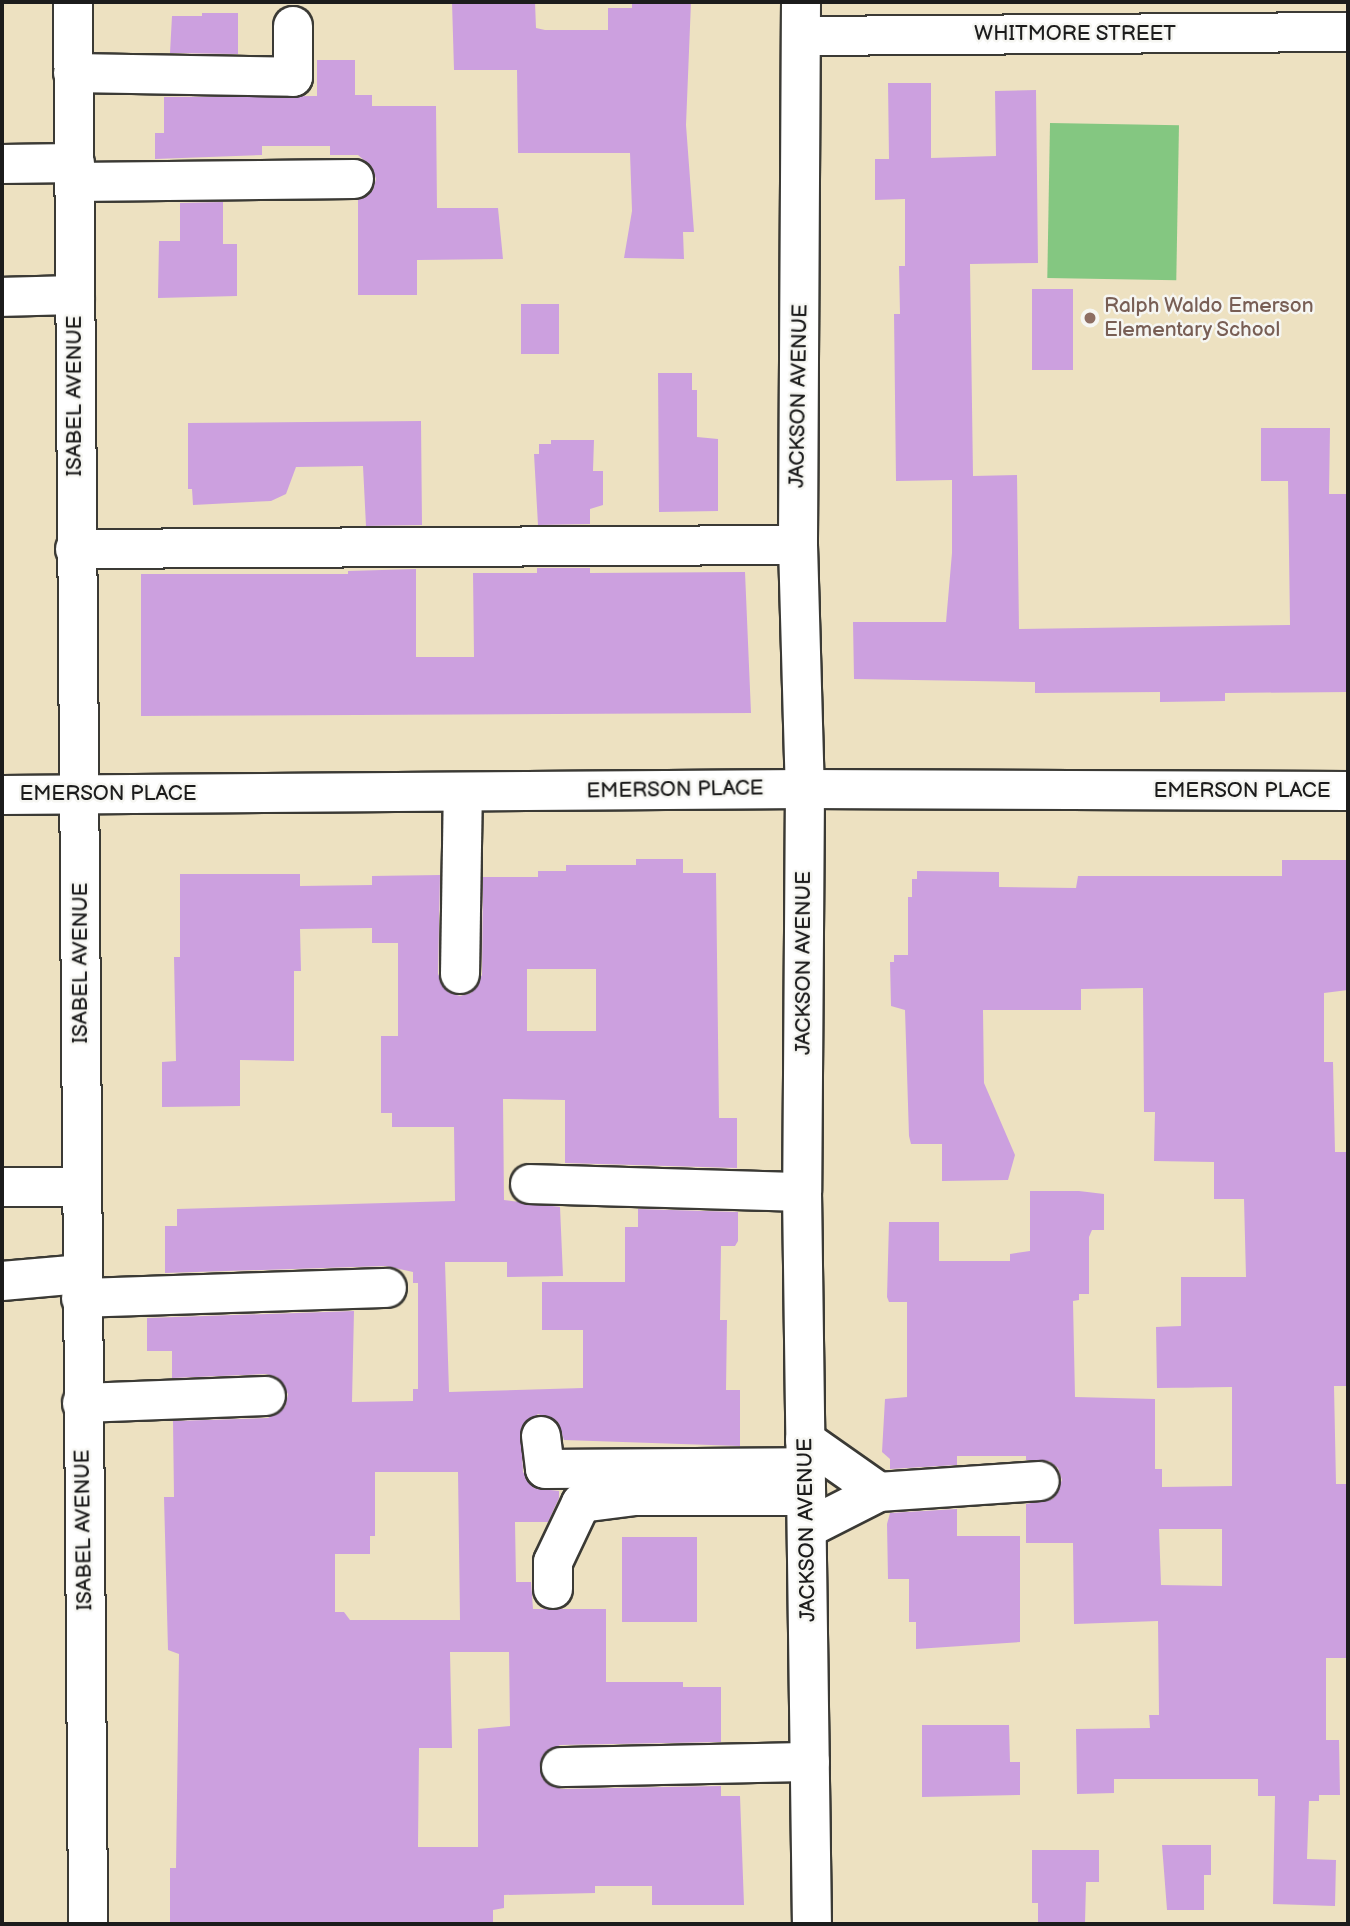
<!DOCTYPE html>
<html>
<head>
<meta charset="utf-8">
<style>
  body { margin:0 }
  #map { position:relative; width:1350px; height:1926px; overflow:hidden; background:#ede1c1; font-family:"Balsamiq Sans",sans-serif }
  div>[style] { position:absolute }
  .green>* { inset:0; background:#84c781; transform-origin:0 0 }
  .building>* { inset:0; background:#cca0df; transform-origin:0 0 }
  .roads { filter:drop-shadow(2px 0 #3b3a35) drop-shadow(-2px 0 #3b3a35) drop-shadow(0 2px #3b3a35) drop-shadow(0 -2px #3b3a35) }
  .minor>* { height:38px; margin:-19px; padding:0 19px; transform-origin:19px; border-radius:19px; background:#fff }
  .dots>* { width:19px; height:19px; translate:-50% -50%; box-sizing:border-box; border:4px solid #f6f6f2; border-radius:50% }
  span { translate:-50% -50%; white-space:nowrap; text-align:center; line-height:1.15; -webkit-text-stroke:5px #f6f6f2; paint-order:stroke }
  .street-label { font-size:21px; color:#1c1c1c }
  .education-label { font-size:21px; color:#785e54 }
  .left { translate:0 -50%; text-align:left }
  .frame { position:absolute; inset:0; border:4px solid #1c1c1c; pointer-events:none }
</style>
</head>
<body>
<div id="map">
  <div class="green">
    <i style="left:1050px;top:123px;width:129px;height:155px;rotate:1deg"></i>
  </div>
  <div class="building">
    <i style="clip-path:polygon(452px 2px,535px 2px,536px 28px,545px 30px,608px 30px,608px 8px,632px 8px,632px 2px,691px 2px,686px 125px,694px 232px,683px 232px,684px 259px,624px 258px,632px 211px,630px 153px,518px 153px,517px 70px,454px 70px)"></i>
    <i style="clip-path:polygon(202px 13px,238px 13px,238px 54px,170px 53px,172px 16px,202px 16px)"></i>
    <i style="clip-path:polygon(317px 60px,355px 60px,355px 95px,372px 95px,372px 106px,436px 106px,437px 208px,498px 208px,503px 259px,417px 260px,417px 295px,358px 295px,358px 200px,373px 190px,376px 179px,372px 167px,358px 155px,330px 155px,330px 146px,262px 146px,262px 155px,155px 159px,155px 133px,164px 133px,164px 97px,317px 96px)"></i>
    <i style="clip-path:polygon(888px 83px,931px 83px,931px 158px,996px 156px,995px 91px,1036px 90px,1038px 263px,970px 264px,973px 476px,1017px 475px,1019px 629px,1290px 625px,1288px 481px,1261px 481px,1261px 428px,1330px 428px,1329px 494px,1348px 494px,1348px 692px,1225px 693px,1225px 701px,1160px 702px,1160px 692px,1035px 693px,1035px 682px,854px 679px,853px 622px,946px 622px,952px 553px,952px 480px,896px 481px,894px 314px,900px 314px,899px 266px,905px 266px,905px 199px,875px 200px,875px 159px,889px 159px)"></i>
    <i style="clip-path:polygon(223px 202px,223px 244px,237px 244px,237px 296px,158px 298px,159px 241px,180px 241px,180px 203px)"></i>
    <i style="left:1032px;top:289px;width:41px;height:81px"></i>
    <i style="left:521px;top:304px;width:38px;height:50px"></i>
    <i style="clip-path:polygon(658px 373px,692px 373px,692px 390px,697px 390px,697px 437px,718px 439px,718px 511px,659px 512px)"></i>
    <i style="clip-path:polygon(421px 421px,422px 525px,366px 526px,363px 466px,296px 467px,286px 494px,271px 501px,193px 505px,192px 489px,188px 489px,188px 423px)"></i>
    <i style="clip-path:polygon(551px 440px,594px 440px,593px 471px,603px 471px,603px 505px,590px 509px,590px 524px,538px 525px,534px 454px,539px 454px,539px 444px,551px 444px)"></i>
    <i style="clip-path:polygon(537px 568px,590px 568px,590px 573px,745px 572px,751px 713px,141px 716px,141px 574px,348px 574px,348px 571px,416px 569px,416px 657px,474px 657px,473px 573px,537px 573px)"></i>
    <i style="clip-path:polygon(evenodd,636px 859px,683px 859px,683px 873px,716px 873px,719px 1118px,737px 1118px,737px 1168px,565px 1163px,565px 1100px,503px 1099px,504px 1200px,560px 1207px,563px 1276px,507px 1277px,507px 1262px,445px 1262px,449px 1392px,583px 1388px,583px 1330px,542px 1330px,542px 1282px,625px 1282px,625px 1227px,638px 1227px,638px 1209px,738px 1212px,738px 1241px,735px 1246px,721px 1246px,720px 1320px,727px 1320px,726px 1390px,740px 1390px,740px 1446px,564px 1440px,558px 1422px,538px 1414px,521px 1428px,523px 1472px,534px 1488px,559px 1491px,559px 1498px,548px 1522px,515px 1522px,516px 1582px,531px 1582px,533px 1609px,606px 1609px,606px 1682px,683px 1682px,683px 1687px,721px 1687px,721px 1742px,560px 1745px,542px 1756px,542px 1778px,561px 1789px,721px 1786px,721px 1796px,740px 1796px,744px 1905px,652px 1905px,652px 1886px,595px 1886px,595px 1893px,504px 1895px,504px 1908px,493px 1910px,493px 1924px,170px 1924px,170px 1868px,176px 1868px,179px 1654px,168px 1650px,164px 1497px,174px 1497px,173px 1421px,268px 1418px,285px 1407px,288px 1394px,277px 1377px,266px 1374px,172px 1378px,172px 1351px,147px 1351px,147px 1318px,354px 1311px,352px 1402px,413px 1401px,413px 1389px,418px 1389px,418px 1283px,413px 1283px,413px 1272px,386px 1266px,165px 1273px,165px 1226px,177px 1226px,177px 1209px,455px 1201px,454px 1127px,392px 1127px,392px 1113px,381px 1113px,381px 1036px,398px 1036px,398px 943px,372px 943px,372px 928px,300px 929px,301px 971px,294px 971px,294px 1061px,240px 1060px,240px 1106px,162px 1107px,162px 1062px,176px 1061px,174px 957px,180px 957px,180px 874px,300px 874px,300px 886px,372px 885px,372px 876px,440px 875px,438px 974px,448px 992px,460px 996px,471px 993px,482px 975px,483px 877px,538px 877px,538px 871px,566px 871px,566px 865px,636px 865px,636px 859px,527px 969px,596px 969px,596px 1031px,527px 1031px,527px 969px,636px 859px,375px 1472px,458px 1472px,460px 1620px,350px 1620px,344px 1612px,335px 1612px,335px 1554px,370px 1554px,370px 1536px,375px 1536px,375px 1472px,636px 859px,450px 1652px,509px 1652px,510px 1726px,478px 1729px,478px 1847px,418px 1847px,419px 1748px,452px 1748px,450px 1652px)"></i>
    <i style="clip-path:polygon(evenodd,1282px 860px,1348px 860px,1348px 990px,1324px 993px,1324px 1062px,1333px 1062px,1335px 1152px,1347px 1152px,1348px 1386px,1334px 1386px,1336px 1484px,1348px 1484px,1348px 1658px,1326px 1658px,1326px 1740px,1339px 1740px,1340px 1795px,1319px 1795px,1319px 1801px,1309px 1801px,1307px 1859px,1336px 1860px,1335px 1906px,1273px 1904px,1275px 1796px,1258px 1796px,1258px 1779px,1114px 1779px,1114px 1793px,1077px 1794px,1076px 1729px,1150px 1728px,1149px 1715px,1159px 1715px,1158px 1621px,1074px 1624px,1073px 1543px,1026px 1543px,1026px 1504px,1053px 1499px,1062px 1480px,1058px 1468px,1049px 1461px,1026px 1460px,1026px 1456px,957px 1456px,957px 1465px,890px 1469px,890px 1459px,882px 1452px,885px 1399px,907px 1397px,907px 1302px,889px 1302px,887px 1297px,889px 1222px,939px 1222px,939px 1261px,1010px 1261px,1010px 1254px,1030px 1251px,1030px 1191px,1079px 1191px,1104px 1194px,1104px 1230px,1092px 1230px,1089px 1237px,1089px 1294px,1079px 1294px,1079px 1300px,1073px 1301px,1075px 1397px,1155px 1399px,1155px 1469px,1162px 1469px,1162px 1487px,1232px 1486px,1232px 1387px,1157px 1388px,1156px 1327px,1181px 1326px,1181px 1277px,1246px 1277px,1244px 1199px,1214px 1199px,1214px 1162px,1154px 1161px,1155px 1112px,1144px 1112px,1143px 988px,1081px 989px,1081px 1010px,983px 1010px,984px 1083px,1015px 1155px,1008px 1180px,942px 1181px,942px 1144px,911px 1144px,909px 1136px,905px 1010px,891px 1006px,890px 962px,894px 962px,894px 955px,908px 955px,908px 897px,912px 897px,912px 879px,917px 879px,917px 871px,999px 872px,999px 887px,1076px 888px,1078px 876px,1282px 876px,1282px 860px,1159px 1529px,1222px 1529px,1222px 1586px,1161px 1585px,1159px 1529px)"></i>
    <i style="clip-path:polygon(957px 1509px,957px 1536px,1020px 1536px,1020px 1642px,916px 1649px,916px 1622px,909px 1622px,909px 1579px,888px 1579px,887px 1524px,890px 1513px)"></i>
    <i style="left:622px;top:1537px;width:75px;height:85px"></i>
    <i style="clip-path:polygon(922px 1725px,1009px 1725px,1010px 1762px,1020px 1762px,1020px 1795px,922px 1797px)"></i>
    <i style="clip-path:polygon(1162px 1845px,1211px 1845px,1211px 1875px,1204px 1875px,1204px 1910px,1167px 1910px)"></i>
    <i style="clip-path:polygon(1032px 1850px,1099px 1850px,1099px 1882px,1086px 1882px,1085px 1923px,1038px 1923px,1038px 1903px,1032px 1903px)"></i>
  </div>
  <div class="roads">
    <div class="minor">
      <i style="left:73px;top:2px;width:1922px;rotate:89.55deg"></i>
      <i style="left:801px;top:2px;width:543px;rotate:90.32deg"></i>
      <i style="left:798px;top:545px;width:244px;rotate:88.4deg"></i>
      <i style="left:805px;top:789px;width:403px;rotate:90.4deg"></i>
      <i style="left:802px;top:1192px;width:732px;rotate:89.22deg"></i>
      <i style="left:801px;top:36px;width:547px;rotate:-0.42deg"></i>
      <i style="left:73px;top:73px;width:220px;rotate:1deg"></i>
      <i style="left:293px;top:77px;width:51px;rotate:-90deg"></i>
      <i style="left:2px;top:164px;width:73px;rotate:-0.8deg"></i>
      <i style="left:74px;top:182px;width:280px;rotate:-0.6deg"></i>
      <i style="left:2px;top:297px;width:73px;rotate:-1.6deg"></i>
      <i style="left:75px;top:549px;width:723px;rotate:-0.32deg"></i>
      <i style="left:2px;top:795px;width:803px;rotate:-0.43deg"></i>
      <i style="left:805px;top:789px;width:543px;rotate:0.21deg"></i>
      <i style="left:460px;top:974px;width:181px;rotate:-89.1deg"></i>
      <i style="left:530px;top:1184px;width:272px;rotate:1.7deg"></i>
      <i style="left:2px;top:1187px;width:78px"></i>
      <i style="left:2px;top:1281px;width:78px;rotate:-5.1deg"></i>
      <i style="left:81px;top:1298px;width:306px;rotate:-1.9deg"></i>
      <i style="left:82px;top:1403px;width:184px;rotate:-2.2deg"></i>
      <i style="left:541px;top:1436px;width:33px;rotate:83deg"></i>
      <i style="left:545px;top:1469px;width:261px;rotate:-0.4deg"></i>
      <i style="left:805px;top:1440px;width:90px;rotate:35.1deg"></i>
      <i style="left:808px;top:1528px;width:80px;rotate:-26.9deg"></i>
      <i style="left:879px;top:1492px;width:161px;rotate:-3.9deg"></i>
      <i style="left:553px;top:1589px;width:27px;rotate:-90deg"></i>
      <i style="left:553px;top:1562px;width:65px;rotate:-64.6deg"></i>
      <i style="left:581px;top:1503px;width:55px;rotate:-7.3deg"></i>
      <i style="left:636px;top:1496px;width:170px"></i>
      <i style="left:561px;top:1767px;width:249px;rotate:-1.2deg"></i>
    </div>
  </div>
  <div class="dots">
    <i style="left:1090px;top:318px;background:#8d6e63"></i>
  </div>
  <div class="street-label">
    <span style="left:1075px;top:34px">WHITMORE STREET</span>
    <span style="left:75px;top:396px;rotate:-90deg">ISABEL AVENUE</span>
    <span style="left:799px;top:396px;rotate:-89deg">JACKSON AVENUE</span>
    <span style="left:675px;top:790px;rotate:-1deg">EMERSON PLACE</span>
    <span style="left:1242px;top:791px">EMERSON PLACE</span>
    <span style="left:108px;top:794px">EMERSON PLACE</span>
    <span style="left:81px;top:963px;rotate:-90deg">ISABEL AVENUE</span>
    <span style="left:804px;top:963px;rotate:-90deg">JACKSON AVENUE</span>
    <span style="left:84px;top:1530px;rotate:-91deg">ISABEL AVENUE</span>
    <span style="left:807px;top:1530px;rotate:-91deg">JACKSON AVENUE</span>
  </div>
  <div class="education-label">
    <span class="left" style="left:1104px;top:318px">Ralph Waldo Emerson<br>Elementary School</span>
  </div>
  <div class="frame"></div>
</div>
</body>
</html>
